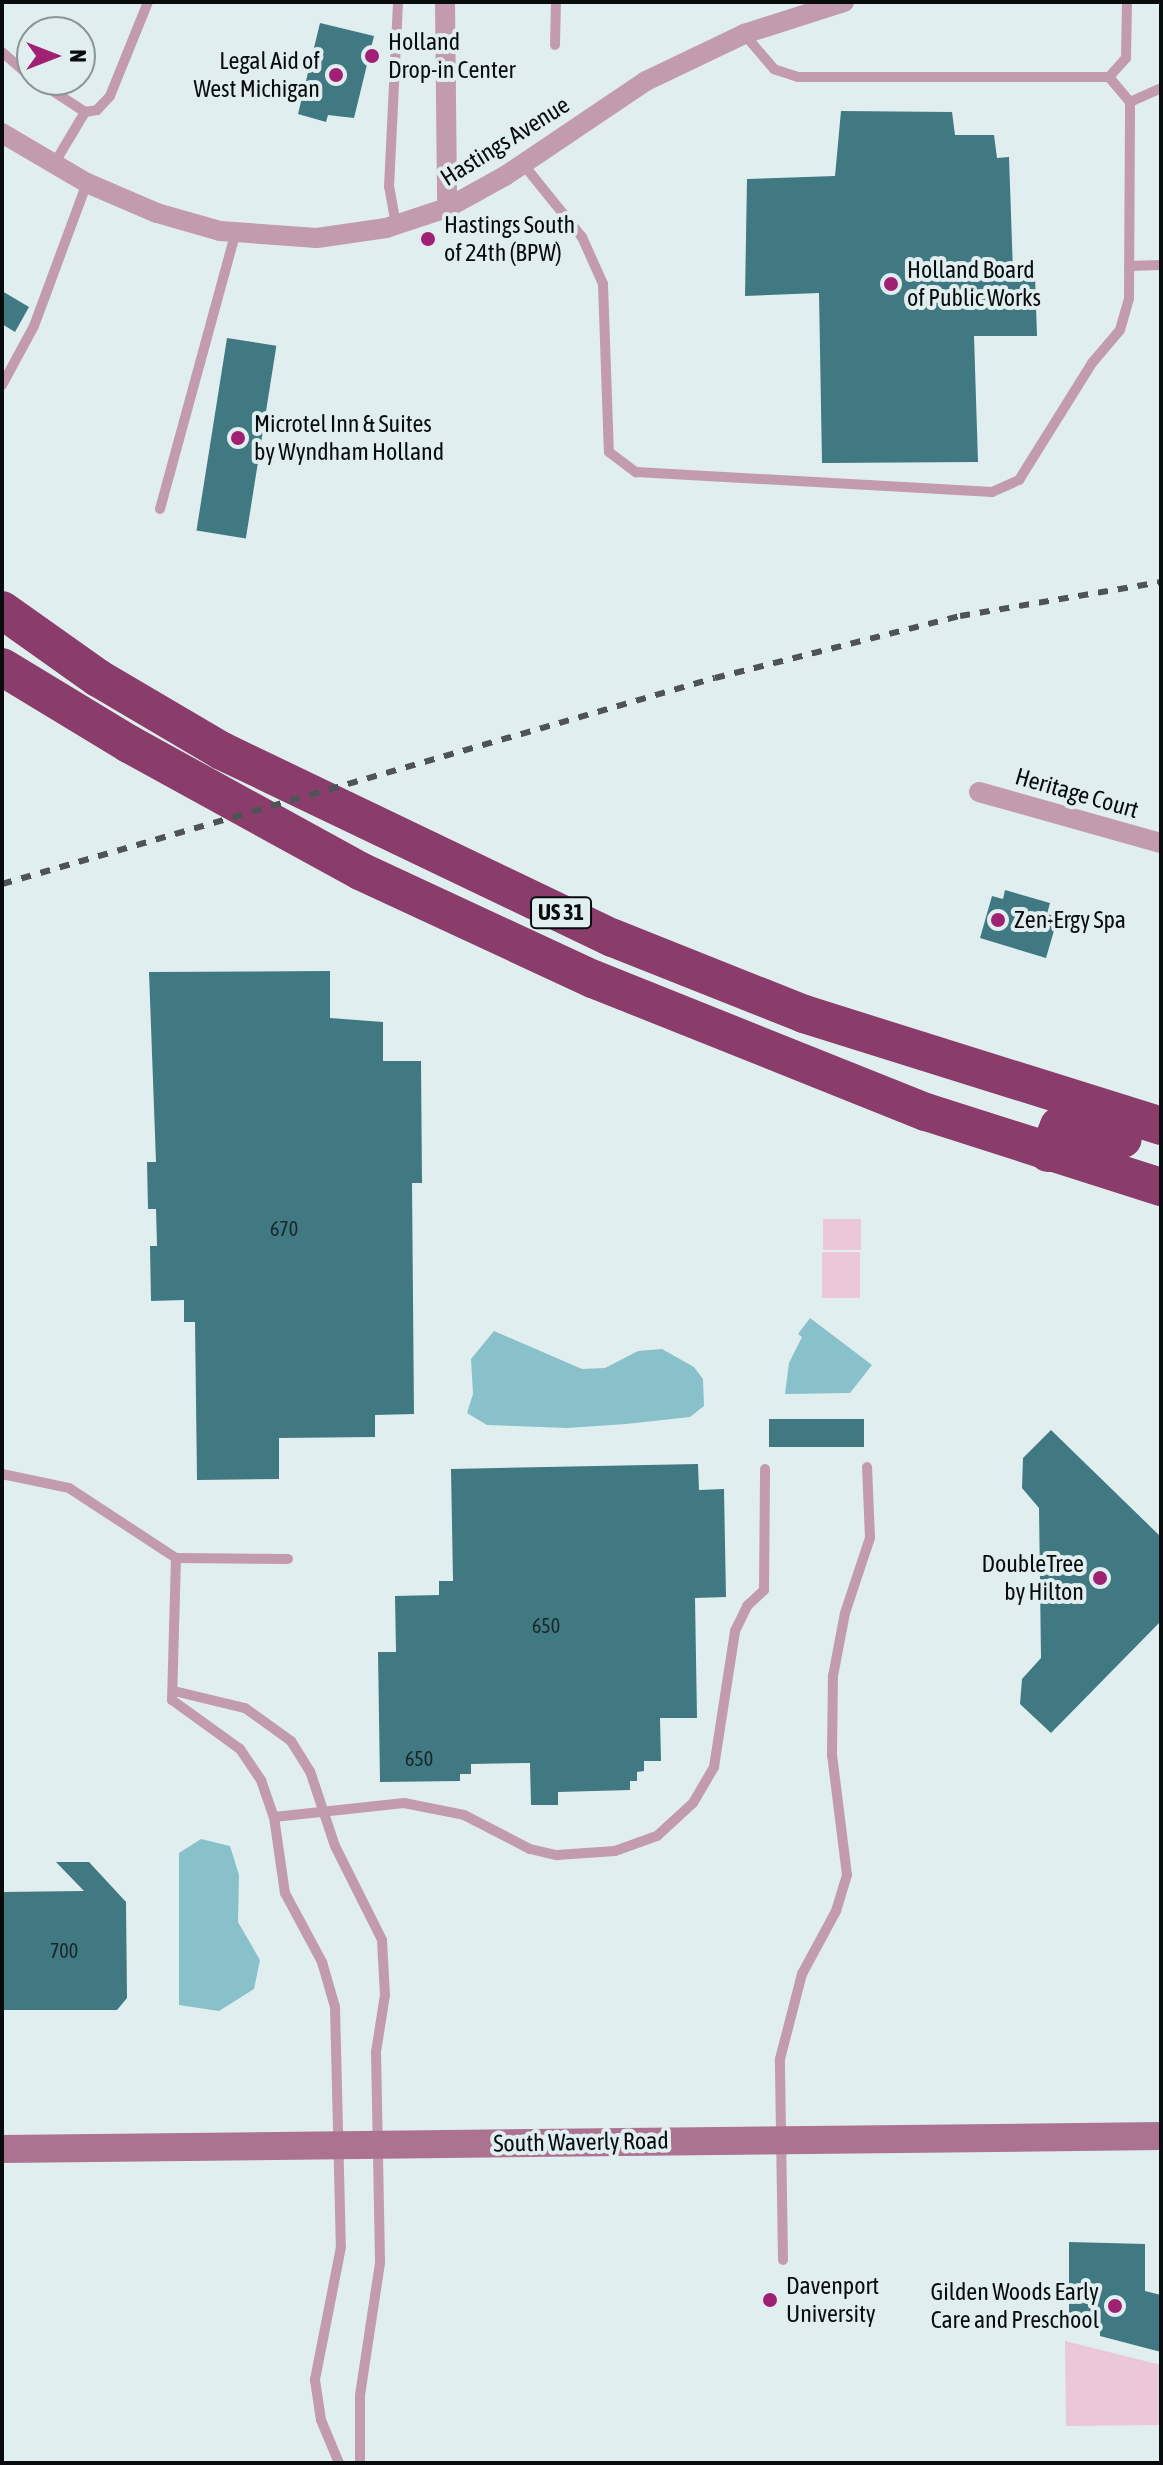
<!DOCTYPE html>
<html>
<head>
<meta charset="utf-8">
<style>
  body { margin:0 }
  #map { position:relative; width:1163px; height:2465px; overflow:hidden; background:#e1eef0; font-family:"Asap Condensed",sans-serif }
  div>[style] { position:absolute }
  .green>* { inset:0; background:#ebc7d9; transform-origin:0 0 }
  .water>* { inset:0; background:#88c1c9 }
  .building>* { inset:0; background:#407981; transform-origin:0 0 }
  .lane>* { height:10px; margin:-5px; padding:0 5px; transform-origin:5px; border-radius:5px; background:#c29baf }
  .street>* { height:20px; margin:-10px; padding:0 10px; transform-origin:10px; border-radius:10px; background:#c29baf }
  .secondary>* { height:28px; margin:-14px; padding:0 14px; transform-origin:14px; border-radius:14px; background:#ac7391 }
  .highway>* { height:38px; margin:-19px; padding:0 19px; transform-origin:19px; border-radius:19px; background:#8a3c6a }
  .rail>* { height:6px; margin-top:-3px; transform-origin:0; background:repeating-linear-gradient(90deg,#4e5456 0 10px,transparent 0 20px) }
  .dots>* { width:22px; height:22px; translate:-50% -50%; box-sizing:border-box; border:4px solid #e1eef0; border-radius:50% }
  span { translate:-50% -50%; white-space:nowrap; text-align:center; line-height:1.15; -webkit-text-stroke:8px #e1eef0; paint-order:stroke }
  .number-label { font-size:20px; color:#16272a }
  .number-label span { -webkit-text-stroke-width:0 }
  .shield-label span { padding:2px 6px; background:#e1eef0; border:2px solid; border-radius:6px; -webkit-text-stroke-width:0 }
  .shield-label { font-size:22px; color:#080c0d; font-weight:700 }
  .poi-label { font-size:24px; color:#080c0d }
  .left { translate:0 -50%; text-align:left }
  .right { translate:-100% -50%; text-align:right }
  .street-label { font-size:24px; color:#080c0d }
  .frame { position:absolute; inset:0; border:4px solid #080c0d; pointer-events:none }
  .north { position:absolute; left:16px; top:16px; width:80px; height:80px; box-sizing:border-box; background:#e1eef0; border:2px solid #8a9495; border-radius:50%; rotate:90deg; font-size:22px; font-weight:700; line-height:32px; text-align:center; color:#080c0d }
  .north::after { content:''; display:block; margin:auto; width:28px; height:36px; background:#a02174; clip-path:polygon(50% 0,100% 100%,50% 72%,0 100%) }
</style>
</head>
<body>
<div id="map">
  <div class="green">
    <i style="left:823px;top:1219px;width:38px;height:31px"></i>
    <i style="left:822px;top:1252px;width:38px;height:46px"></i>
    <i style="clip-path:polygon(1065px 2341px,1161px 2365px,1161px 2425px,1066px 2426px)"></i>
  </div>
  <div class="water">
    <i style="clip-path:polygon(810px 1318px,872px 1365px,850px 1393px,785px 1394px,789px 1363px,802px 1337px,798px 1334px)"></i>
    <i style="clip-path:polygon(494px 1331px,582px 1369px,605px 1368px,638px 1351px,662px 1349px,694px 1367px,703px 1379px,704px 1406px,690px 1417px,626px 1424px,567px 1428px,487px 1425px,467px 1413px,473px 1394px,471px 1359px)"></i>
    <i style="clip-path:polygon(201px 1839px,230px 1846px,239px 1875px,238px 1922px,260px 1960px,254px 1989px,219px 2011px,179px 2005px,179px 1853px)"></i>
  </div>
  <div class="building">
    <i style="clip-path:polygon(320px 23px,374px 36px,354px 118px,328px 115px,326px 122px,298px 114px)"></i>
    <i style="clip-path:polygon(841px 111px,952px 112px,955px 135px,994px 135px,997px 158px,1009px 157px,1013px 272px,1035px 275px,1037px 336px,974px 336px,978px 462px,822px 463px,819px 293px,745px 296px,747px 179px,835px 176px)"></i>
    <i style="clip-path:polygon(2px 291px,29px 307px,15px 332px,2px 324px)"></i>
    <i style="left:227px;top:338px;width:50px;height:195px;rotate:9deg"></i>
    <i style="clip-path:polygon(1005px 890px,1050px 903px,1047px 914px,1058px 917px,1046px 958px,980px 938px,992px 896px,1003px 899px)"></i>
    <i style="clip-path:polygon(330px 971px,330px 1018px,383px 1022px,383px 1061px,421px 1061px,422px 1183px,412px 1183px,414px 1414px,375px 1415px,375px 1437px,279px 1438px,279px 1479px,197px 1480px,195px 1322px,184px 1322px,184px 1300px,151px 1301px,150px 1246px,157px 1246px,156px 1209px,148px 1209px,147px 1162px,156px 1162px,149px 972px)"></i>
    <i style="left:864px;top:1419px;width:28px;height:95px;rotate:90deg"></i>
    <i style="clip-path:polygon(1051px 1430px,1161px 1537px,1161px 1621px,1051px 1733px,1020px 1704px,1022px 1679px,1041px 1658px,1039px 1508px,1022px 1488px,1023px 1458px)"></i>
    <i style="clip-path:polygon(698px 1464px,699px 1490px,724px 1489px,726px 1597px,695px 1598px,697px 1718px,660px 1718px,661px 1761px,644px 1761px,644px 1771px,637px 1772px,637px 1781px,630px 1781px,630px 1790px,558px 1792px,558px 1805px,531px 1805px,530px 1763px,471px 1764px,471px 1774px,460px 1774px,460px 1781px,380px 1782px,378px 1652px,396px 1652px,395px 1596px,439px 1595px,439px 1581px,453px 1581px,451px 1469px)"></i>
    <i style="clip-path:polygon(56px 1862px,89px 1862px,126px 1902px,127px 1998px,117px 2010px,2px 2010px,2px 1892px,84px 1891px)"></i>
    <i style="clip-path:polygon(1069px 2242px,1145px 2244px,1145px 2291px,1161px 2295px,1161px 2352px,1100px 2336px,1100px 2318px,1069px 2318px)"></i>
  </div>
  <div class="lane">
    <i style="left:555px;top:45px;width:43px;rotate:-88.7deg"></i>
    <i style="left:2px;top:52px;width:40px;rotate:41deg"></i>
    <i style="left:1109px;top:77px;width:25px;rotate:-48deg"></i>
    <i style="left:1126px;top:58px;width:56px;rotate:-89deg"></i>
    <i style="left:36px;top:80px;width:59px;rotate:33.1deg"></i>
    <i style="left:1130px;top:102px;width:34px;rotate:-24deg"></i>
    <i style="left:54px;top:164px;width:61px;rotate:-59.2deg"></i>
    <i style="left:85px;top:112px;width:12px;rotate:-9deg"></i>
    <i style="left:97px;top:110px;width:19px;rotate:-47deg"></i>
    <i style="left:110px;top:96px;width:101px;rotate:-68deg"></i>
    <i style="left:523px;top:164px;width:94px;rotate:51.1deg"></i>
    <i style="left:582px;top:237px;width:51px;rotate:65.9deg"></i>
    <i style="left:603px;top:284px;width:168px;rotate:88deg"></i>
    <i style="left:609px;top:452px;width:34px;rotate:37deg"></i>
    <i style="left:636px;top:472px;width:357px;rotate:3.2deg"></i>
    <i style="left:992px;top:492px;width:30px;rotate:-24deg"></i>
    <i style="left:1019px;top:480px;width:138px;rotate:-58deg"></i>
    <i style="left:1092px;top:363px;width:43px;rotate:-49.7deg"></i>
    <i style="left:1120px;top:330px;width:32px;rotate:-74deg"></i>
    <i style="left:1129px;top:299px;width:197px;rotate:-89.7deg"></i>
    <i style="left:1130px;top:102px;width:33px;rotate:-130deg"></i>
    <i style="left:1109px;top:77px;width:311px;rotate:180deg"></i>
    <i style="left:798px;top:77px;width:25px;rotate:-162deg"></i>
    <i style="left:774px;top:69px;width:46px;rotate:-130.6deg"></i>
    <i style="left:396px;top:225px;width:39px;rotate:-100deg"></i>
    <i style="left:389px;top:187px;width:185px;rotate:-87.2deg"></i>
    <i style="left:1129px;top:266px;width:32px;rotate:-2deg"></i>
    <i style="left:2px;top:385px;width:67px;rotate:-61.5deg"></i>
    <i style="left:34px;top:326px;width:153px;rotate:-69.7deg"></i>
    <i style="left:160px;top:509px;width:287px;rotate:-74.7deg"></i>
    <i style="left:2px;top:1474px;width:68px;rotate:11.8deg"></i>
    <i style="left:69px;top:1488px;width:128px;rotate:33.2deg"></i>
    <i style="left:176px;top:1558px;width:112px;rotate:0.5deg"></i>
    <i style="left:176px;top:1558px;width:142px;rotate:91.6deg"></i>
    <i style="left:172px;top:1700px;width:84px;rotate:35.8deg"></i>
    <i style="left:240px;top:1749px;width:37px;rotate:56deg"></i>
    <i style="left:261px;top:1780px;width:39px;rotate:71deg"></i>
    <i style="left:274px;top:1817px;width:77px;rotate:81.8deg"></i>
    <i style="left:285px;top:1893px;width:78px;rotate:61.8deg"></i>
    <i style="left:322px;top:1962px;width:47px;rotate:73.9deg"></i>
    <i style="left:335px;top:2007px;width:240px;rotate:88.6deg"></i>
    <i style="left:341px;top:2247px;width:136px;rotate:101.1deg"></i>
    <i style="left:315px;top:2380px;width:40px;rotate:81.5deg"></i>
    <i style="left:321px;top:2420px;width:47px;rotate:67.3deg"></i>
    <i style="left:174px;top:1691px;width:73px;rotate:13.5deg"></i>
    <i style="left:245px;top:1708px;width:57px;rotate:35.7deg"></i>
    <i style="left:291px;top:1741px;width:36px;rotate:58deg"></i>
    <i style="left:310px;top:1771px;width:79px;rotate:71.6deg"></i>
    <i style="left:335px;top:1846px;width:105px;rotate:63.4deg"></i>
    <i style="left:382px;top:1940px;width:55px;rotate:86.9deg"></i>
    <i style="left:385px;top:1995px;width:58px;rotate:99deg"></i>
    <i style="left:376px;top:2052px;width:211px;rotate:88.9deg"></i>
    <i style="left:380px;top:2263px;width:134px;rotate:98.6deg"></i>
    <i style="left:360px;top:2396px;width:67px;rotate:90deg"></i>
    <i style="left:274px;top:1817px;width:131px;rotate:-6.1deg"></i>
    <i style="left:404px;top:1803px;width:61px;rotate:11.3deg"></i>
    <i style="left:464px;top:1815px;width:74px;rotate:27.3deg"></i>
    <i style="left:530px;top:1849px;width:28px;rotate:13deg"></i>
    <i style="left:557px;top:1855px;width:58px;rotate:-3.9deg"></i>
    <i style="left:615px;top:1851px;width:45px;rotate:-19.7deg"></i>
    <i style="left:657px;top:1836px;width:49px;rotate:-42.5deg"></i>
    <i style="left:693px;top:1803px;width:42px;rotate:-59.7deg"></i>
    <i style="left:714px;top:1767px;width:138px;rotate:-81.2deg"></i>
    <i style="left:735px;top:1631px;width:28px;rotate:-64deg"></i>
    <i style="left:747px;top:1606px;width:23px;rotate:-43deg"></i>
    <i style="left:764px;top:1590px;width:121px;rotate:-89.5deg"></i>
    <i style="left:783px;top:2260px;width:201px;rotate:-90.9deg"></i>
    <i style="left:780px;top:2059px;width:88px;rotate:-75.5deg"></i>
    <i style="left:802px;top:1974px;width:72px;rotate:-61.6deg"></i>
    <i style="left:836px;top:1911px;width:38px;rotate:-73deg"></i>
    <i style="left:847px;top:1875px;width:122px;rotate:-97.1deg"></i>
    <i style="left:832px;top:1754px;width:78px;rotate:-89.3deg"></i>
    <i style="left:833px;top:1676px;width:64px;rotate:-79.2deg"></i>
    <i style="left:845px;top:1613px;width:79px;rotate:-71.6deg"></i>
    <i style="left:870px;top:1538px;width:71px;rotate:-92.4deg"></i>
  </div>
  <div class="street">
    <i style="left:445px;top:2px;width:206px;rotate:89.4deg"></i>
    <i style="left:2px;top:133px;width:99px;rotate:30.5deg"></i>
    <i style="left:87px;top:183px;width:76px;rotate:23.2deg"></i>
    <i style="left:157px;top:213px;width:66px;rotate:15.9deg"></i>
    <i style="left:220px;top:231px;width:97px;rotate:4.1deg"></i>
    <i style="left:317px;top:238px;width:70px;rotate:-8.2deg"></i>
    <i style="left:386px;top:228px;width:64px;rotate:-18.2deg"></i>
    <i style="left:447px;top:208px;width:66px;rotate:-28.9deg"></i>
    <i style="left:505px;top:176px;width:170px;rotate:-34deg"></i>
    <i style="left:646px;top:81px;width:109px;rotate:-25.6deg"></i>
    <i style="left:744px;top:34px;width:105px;rotate:-17.7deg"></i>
    <i style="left:979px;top:792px;width:189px;rotate:15.7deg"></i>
  </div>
  <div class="secondary">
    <i style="left:2px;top:2149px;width:1159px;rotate:-0.64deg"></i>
  </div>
  <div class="highway">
    <i style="left:2px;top:610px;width:118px;rotate:35.3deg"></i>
    <i style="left:98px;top:678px;width:144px;rotate:30.5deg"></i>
    <i style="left:222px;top:751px;width:433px;rotate:25.6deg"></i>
    <i style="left:613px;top:938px;width:206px;rotate:21.7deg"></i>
    <i style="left:804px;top:1014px;width:374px;rotate:17.4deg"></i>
    <i style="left:2px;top:667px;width:149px;rotate:31.2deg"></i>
    <i style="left:129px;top:744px;width:264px;rotate:28.8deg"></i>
    <i style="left:360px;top:871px;width:257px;rotate:24.9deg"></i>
    <i style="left:593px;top:979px;width:359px;rotate:21.8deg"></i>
    <i style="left:926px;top:1112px;width:247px;rotate:17.7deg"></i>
    <i style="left:1048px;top:1153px;width:29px;rotate:-68deg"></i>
    <i style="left:1059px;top:1126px;width:65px;rotate:11.5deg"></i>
  </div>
  <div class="rail">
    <i style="left:2px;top:884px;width:742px;rotate:-16.12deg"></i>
    <i style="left:715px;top:678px;width:253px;rotate:-14.2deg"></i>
    <i style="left:960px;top:616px;width:204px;rotate:-9.6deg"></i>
  </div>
  <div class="dots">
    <i style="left:372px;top:56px;background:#a02174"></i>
    <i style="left:336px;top:75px;background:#a02174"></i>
    <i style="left:428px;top:239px;background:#a02174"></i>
    <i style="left:891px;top:284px;background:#a02174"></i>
    <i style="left:238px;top:438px;background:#a02174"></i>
    <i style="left:998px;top:920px;background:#a02174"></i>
    <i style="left:1100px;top:1578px;background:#a02174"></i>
    <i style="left:770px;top:2300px;background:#a02174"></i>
    <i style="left:1115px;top:2306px;background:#a02174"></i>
  </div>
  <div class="number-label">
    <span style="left:284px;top:1228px">670</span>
    <span style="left:546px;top:1625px">650</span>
    <span style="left:419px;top:1758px">650</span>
    <span style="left:64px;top:1950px">700</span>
  </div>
  <div class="shield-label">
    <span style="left:561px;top:913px">US 31</span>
  </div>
  <div class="poi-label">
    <span class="left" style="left:388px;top:56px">Holland<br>Drop-in Center</span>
    <span class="right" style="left:320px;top:75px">Legal Aid of<br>West Michigan</span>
    <span class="left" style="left:444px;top:239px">Hastings South<br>of 24th (BPW)</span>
    <span class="left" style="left:907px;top:284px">Holland Board<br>of Public Works</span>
    <span class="left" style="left:254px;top:438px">Microtel Inn &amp; Suites<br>by Wyndham Holland</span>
    <span class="left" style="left:1014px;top:920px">Zen-Ergy Spa</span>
    <span class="right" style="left:1084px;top:1578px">DoubleTree<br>by Hilton</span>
    <span class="left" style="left:786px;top:2300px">Davenport<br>University</span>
    <span class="right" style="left:1099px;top:2306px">Gilden Woods Early<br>Care and Preschool</span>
  </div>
  <div class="street-label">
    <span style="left:505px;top:141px;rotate:-32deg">Hastings Avenue</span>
    <span style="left:1077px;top:793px;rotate:16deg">Heritage Court</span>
    <span style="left:581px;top:2142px;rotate:-1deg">South Waverly Road</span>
  </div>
  <div class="frame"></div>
  <div class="north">N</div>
</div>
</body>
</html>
